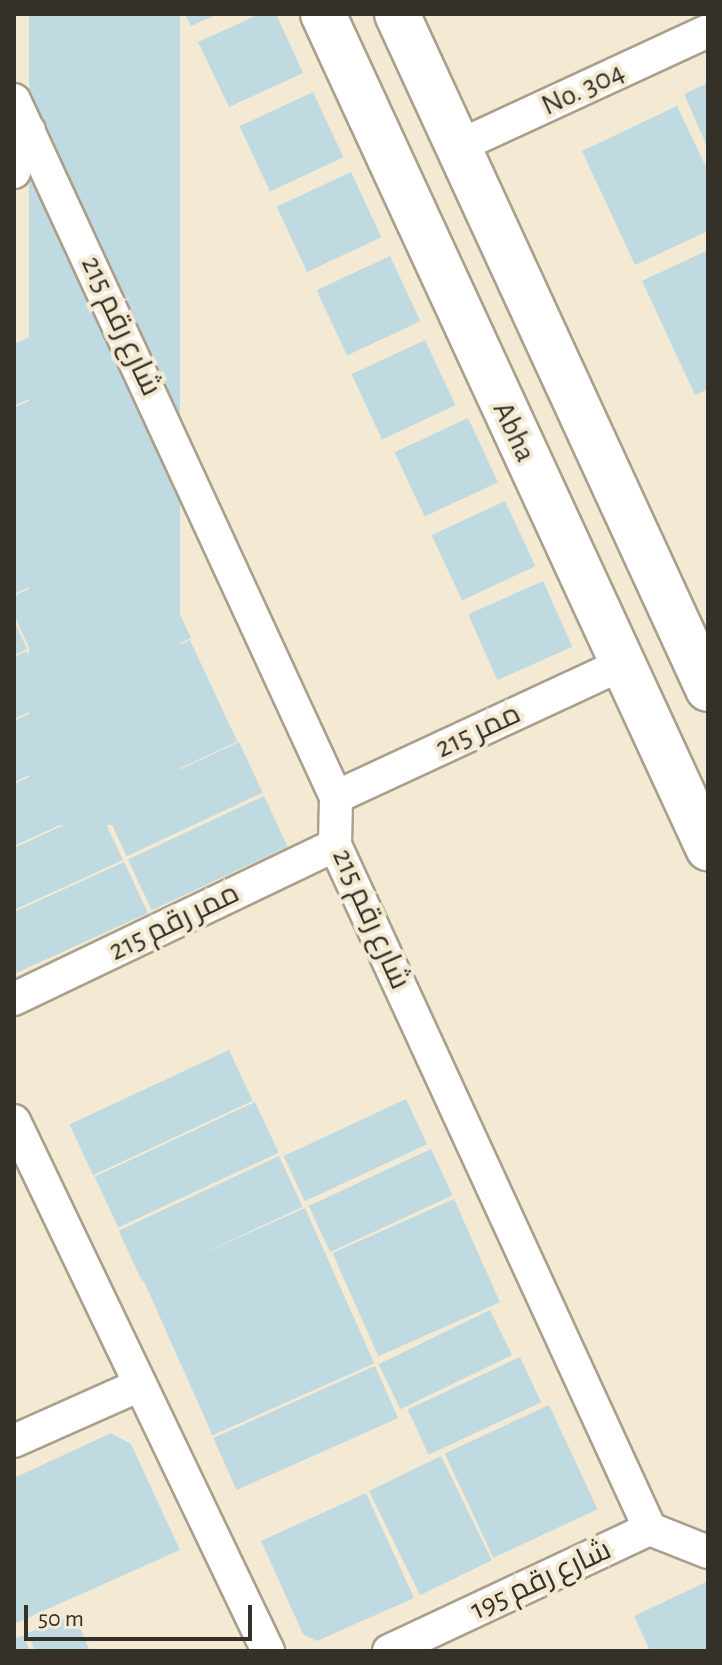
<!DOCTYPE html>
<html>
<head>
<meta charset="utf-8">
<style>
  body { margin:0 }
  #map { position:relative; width:722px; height:1665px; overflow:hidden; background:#f4ead4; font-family:"Alegreya Sans",Cairo,sans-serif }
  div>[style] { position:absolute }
  .building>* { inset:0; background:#bfdae1; transform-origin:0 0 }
  .roads { filter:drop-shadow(2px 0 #a99f8b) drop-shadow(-2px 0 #a99f8b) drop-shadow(0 2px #a99f8b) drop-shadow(0 -2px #a99f8b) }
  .street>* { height:32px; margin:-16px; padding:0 16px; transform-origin:16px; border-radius:16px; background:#fff }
  .secondary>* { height:44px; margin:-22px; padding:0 22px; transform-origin:22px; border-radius:22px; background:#fff }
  span { translate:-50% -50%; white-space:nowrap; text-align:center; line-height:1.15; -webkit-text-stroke:8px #f4ead4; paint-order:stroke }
  .street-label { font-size:30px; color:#353129 }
  .frame { position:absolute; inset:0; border:16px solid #353129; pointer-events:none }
  .scale { position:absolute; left:24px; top:1605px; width:228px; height:36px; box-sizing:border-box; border:4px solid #353129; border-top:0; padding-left:10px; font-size:24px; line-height:28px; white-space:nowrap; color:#353129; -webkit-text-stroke:6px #f4ead4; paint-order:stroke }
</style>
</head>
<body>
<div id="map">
  <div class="building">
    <i style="left:29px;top:14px;width:151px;height:811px"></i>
    <i style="clip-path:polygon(185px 14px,218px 14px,191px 26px)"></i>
    <i style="clip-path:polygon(260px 14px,276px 14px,303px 73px,229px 107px,198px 42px)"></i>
    <i style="clip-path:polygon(708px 83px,708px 149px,684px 94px)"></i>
    <i style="left:313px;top:92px;width:72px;height:81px;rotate:65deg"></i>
    <i style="clip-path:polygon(677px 106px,708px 171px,708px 231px,635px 265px,582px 151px)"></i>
    <i style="left:351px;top:172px;width:72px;height:82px;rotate:65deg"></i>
    <i style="clip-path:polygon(708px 250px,708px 389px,695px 395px,642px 281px)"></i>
    <i style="left:390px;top:256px;width:72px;height:81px;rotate:65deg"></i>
    <i style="clip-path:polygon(45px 330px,68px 381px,14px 406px,14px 344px)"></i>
    <i style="left:425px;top:340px;width:72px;height:81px;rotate:65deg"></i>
    <i style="clip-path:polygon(70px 382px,142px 535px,14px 594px,14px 408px)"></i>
    <i style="left:468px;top:418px;width:71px;height:81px;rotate:65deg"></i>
    <i style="left:505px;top:501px;width:72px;height:81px;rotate:65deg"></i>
    <i style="clip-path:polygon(143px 536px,191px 638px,54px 701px,14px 615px,14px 596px)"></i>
    <i style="left:543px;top:581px;width:72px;height:82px;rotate:66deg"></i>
    <i style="clip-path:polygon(14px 621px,27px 649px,14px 655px)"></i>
    <i style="left:190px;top:640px;width:112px;height:150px;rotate:65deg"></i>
    <i style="clip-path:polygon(27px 651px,50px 702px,14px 719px,14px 657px)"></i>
    <i style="clip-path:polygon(50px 704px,74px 755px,14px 782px,14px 721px)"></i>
    <i style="left:239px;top:742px;width:56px;height:150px;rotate:65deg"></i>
    <i style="clip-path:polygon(75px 756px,99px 807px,14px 846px,14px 784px)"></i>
    <i style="left:264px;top:796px;width:56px;height:150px;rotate:65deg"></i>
    <i style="clip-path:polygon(99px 809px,123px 860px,14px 910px,14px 848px)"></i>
    <i style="clip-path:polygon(124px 862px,148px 913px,14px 974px,14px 912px)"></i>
    <i style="left:229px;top:1050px;width:56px;height:176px;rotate:65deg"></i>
    <i style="left:406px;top:1099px;width:50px;height:135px;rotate:65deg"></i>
    <i style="left:255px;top:1102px;width:56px;height:177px;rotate:65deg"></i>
    <i style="left:431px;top:1149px;width:51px;height:135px;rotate:65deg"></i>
    <i style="left:279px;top:1156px;width:56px;height:177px;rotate:65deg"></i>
    <i style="left:454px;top:1199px;width:113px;height:133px;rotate:66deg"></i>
    <i style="left:305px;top:1208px;width:170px;height:177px;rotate:66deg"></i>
    <i style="left:490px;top:1310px;width:50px;height:124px;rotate:64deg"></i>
    <i style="left:520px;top:1357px;width:50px;height:124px;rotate:65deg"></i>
    <i style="left:375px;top:1366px;width:57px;height:177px;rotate:66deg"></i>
    <i style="left:549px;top:1405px;width:115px;height:115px;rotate:65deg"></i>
    <i style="clip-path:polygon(111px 1433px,131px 1444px,180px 1550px,14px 1624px,14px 1478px)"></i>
    <i style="left:441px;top:1456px;width:116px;height:80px;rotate:64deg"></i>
    <i style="clip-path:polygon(366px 1493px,414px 1598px,317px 1641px,303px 1634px,261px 1541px)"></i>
    <i style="clip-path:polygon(708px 1581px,708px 1651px,650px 1651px,634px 1616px)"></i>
    <i style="clip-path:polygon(74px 1614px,90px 1651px,35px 1651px,28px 1633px)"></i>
    <i style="clip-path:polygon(23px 1635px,30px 1651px,14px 1651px,14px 1639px)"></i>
  </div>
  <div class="roads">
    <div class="street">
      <i style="left:14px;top:100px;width:768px;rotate:65.2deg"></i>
      <i style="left:336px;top:797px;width:48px;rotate:91.2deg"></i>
      <i style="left:335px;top:845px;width:753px;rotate:65.27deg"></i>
      <i style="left:459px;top:146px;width:274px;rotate:-24.8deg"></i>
      <i style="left:14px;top:172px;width:44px;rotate:-69.9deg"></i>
      <i style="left:336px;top:797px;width:314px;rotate:-24.9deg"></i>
      <i style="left:14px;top:999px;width:356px;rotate:-25.6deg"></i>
      <i style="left:14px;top:1121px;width:588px;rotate:64.39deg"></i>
      <i style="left:14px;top:1441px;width:138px;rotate:-24deg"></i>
      <i style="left:650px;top:1529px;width:62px;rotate:21.6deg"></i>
      <i style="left:389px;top:1651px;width:288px;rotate:-25.1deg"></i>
    </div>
    <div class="secondary">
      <i style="left:323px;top:14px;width:919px;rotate:65.22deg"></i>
      <i style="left:397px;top:14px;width:743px;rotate:65.26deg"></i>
    </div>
  </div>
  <div class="street-label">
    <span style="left:583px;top:89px;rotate:-25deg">No. 304</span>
    <span style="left:121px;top:326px;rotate:65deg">شارع رقم 215</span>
    <span style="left:514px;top:432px;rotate:65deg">Abha</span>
    <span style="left:478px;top:731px;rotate:-25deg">ممر 215</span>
    <span style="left:371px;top:919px;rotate:66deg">شارع رقم 215</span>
    <span style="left:174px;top:922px;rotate:-26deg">ممر رقم 215</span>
    <span style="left:541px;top:1580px;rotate:-25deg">شارع رقم 195</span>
  </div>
  <div class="frame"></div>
  <div class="scale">50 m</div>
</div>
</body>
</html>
